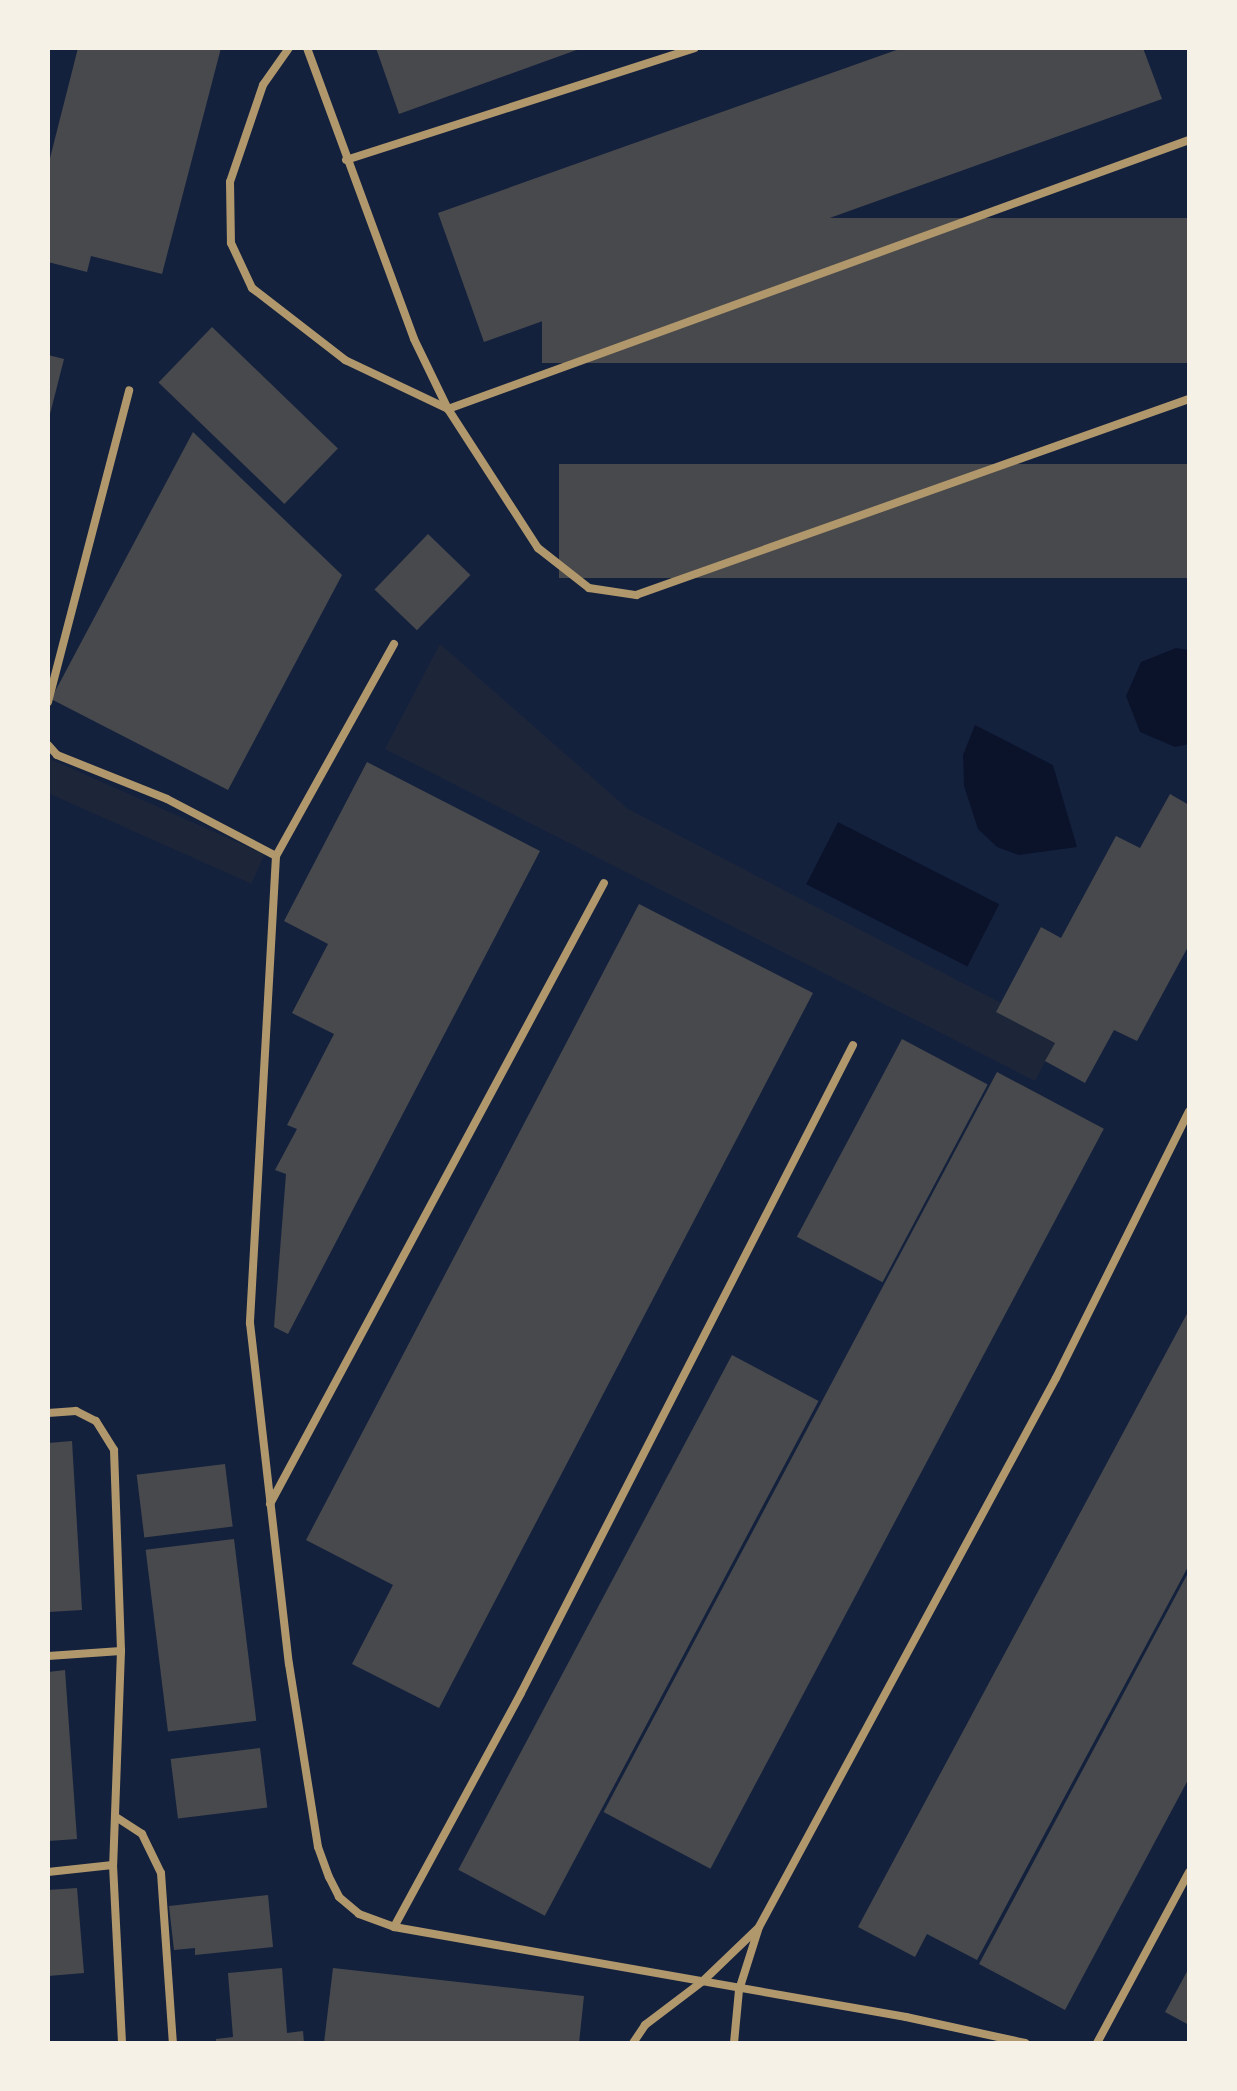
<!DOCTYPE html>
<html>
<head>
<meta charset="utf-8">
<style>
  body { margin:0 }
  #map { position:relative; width:1237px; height:2091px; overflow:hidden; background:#14213d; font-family:"IBM Plex Sans",sans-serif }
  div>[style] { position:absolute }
  .green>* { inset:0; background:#1d2539; transform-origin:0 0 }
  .water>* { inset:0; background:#0b132b; transform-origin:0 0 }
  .building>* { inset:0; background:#48494c; transform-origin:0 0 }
  .minor>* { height:8px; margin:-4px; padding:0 4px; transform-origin:4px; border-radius:4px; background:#b1986c }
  span { translate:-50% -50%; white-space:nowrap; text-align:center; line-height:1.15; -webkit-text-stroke:7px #f6f1e7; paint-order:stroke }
  .frame { position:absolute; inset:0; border:50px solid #f6f1e7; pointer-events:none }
</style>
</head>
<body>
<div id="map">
  <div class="green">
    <i style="clip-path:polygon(440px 644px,628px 809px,1001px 1003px,996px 1012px,1055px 1043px,1035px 1081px,385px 749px)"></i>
    <i style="left:48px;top:758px;width:237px;height:32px;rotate:24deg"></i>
  </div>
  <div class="water">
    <i style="clip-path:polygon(1176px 648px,1189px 650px,1189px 744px,1175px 747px,1140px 732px,1126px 696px,1141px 662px)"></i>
    <i style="clip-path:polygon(975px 725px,1053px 765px,1077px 847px,1019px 855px,997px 847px,978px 829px,964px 786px,963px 755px)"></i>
    <i style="left:838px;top:822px;width:181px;height:70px;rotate:27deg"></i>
  </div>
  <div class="building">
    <i style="clip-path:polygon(78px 48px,221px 48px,162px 274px,91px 256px,87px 272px,48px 262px,48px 166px)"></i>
    <i style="clip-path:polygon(376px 48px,582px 48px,399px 114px)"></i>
    <i style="clip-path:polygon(902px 48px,1143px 48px,1162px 99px,484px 342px,438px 213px)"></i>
    <i style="left:1189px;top:218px;width:145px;height:647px;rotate:90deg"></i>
    <i style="left:212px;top:327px;width:175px;height:77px;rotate:44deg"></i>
    <i style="clip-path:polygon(48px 355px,64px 359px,49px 418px,48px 418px)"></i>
    <i style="clip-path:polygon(193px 432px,342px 575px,228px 790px,51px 699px)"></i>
    <i style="left:1189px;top:464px;width:114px;height:630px;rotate:90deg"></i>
    <i style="left:428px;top:534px;width:59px;height:77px;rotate:44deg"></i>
    <i style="clip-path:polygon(367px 762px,540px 851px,288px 1334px,274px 1327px,286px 1174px,275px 1170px,297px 1129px,287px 1125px,334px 1034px,292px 1013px,328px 944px,284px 921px)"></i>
    <i style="clip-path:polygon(1170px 794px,1189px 805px,1189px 945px,1137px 1041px,1114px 1030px,1085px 1083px,1045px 1061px,1055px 1043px,996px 1012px,1041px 927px,1061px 938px,1116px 836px,1140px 848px)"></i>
    <i style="clip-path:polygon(639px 904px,813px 993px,439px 1708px,352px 1664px,393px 1585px,306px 1540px)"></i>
    <i style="left:902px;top:1039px;width:97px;height:224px;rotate:28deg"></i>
    <i style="left:997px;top:1072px;width:121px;height:838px;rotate:28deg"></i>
    <i style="clip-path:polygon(1189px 1310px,1189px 1565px,977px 1960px,927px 1934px,915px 1957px,858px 1927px)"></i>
    <i style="left:732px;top:1355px;width:98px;height:583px;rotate:28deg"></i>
    <i style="clip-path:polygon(72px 1441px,82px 1610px,48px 1612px,48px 1443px)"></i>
    <i style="left:225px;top:1464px;width:63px;height:89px;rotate:83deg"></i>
    <i style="left:234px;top:1539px;width:183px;height:89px;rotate:83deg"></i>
    <i style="clip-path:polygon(1189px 1571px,1189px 1778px,1065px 2010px,979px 1964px)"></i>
    <i style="clip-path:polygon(65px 1670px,77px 1839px,48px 1841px,48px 1672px)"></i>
    <i style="left:260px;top:1748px;width:60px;height:90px;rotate:83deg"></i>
    <i style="clip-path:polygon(77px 1888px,84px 1973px,48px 1976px,48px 1890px)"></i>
    <i style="clip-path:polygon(268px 1895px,273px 1947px,195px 1955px,195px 1948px,174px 1950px,169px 1906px)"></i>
    <i style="clip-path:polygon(282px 1968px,287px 2033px,303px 2031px,304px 2043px,216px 2043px,216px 2039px,233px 2037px,228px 1973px)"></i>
    <i style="clip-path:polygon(333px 1968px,584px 1996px,579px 2043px,324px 2043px)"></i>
    <i style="clip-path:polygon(1189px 1968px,1189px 2025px,1165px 2012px)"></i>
  </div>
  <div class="minor">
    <i style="left:289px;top:48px;width:45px;rotate:125.1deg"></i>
    <i style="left:263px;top:85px;width:102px;rotate:108.8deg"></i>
    <i style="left:230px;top:182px;width:61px;rotate:89.1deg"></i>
    <i style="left:231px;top:243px;width:50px;rotate:65deg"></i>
    <i style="left:252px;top:288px;width:118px;rotate:37.7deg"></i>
    <i style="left:345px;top:360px;width:114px;rotate:25.4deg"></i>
    <i style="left:448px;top:409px;width:166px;rotate:57.1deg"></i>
    <i style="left:538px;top:548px;width:65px;rotate:38.1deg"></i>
    <i style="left:589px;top:588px;width:48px;rotate:8.5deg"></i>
    <i style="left:636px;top:595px;width:587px;rotate:-19.52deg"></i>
    <i style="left:307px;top:48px;width:310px;rotate:69.8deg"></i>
    <i style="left:414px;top:339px;width:78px;rotate:64.1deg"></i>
    <i style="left:448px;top:409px;width:788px;rotate:-19.95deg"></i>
    <i style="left:346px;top:160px;width:366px;rotate:-17.8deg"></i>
    <i style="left:394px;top:644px;width:243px;rotate:119.1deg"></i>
    <i style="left:276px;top:856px;width:468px;rotate:93.2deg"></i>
    <i style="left:250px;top:1323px;width:343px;rotate:83.5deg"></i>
    <i style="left:289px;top:1664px;width:185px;rotate:81deg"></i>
    <i style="left:318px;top:1847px;width:32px;rotate:70deg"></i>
    <i style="left:329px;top:1877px;width:22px;rotate:63deg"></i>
    <i style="left:339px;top:1897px;width:26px;rotate:40deg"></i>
    <i style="left:359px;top:1914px;width:37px;rotate:20deg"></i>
    <i style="left:394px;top:1927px;width:520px;rotate:9.97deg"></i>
    <i style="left:906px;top:2017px;width:122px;rotate:12.3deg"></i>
    <i style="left:48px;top:702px;width:322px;rotate:-75.4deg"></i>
    <i style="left:48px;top:745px;width:13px;rotate:48deg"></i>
    <i style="left:57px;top:755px;width:118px;rotate:21.8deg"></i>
    <i style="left:167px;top:799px;width:123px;rotate:27.6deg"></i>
    <i style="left:48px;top:1413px;width:28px;rotate:-4deg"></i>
    <i style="left:76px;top:1411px;width:22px;rotate:27deg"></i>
    <i style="left:96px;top:1421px;width:34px;rotate:58deg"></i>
    <i style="left:114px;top:1450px;width:201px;rotate:88deg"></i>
    <i style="left:121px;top:1651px;width:214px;rotate:92.1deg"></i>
    <i style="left:113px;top:1865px;width:178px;rotate:87.1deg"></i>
    <i style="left:270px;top:1504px;width:705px;rotate:-61.73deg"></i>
    <i style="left:48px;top:1656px;width:73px;rotate:-3.9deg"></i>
    <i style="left:116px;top:1817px;width:31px;rotate:33deg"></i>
    <i style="left:142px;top:1834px;width:43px;rotate:64deg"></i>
    <i style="left:161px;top:1873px;width:170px;rotate:86deg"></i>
    <i style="left:48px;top:1872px;width:65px;rotate:-6.1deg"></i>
    <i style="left:394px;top:1927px;width:266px;rotate:-61.5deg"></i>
    <i style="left:521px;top:1693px;width:728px;rotate:-62.87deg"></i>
    <i style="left:633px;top:2043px;width:22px;rotate:-56deg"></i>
    <i style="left:645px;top:2025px;width:73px;rotate:-37.2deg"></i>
    <i style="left:703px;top:1981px;width:76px;rotate:-43.9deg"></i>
    <i style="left:734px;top:2043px;width:53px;rotate:-84.6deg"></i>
    <i style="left:739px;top:1990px;width:66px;rotate:-72.4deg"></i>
    <i style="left:759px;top:1927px;width:624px;rotate:-61.59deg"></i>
    <i style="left:1056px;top:1378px;width:298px;rotate:-63.5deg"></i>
    <i style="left:1097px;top:2043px;width:194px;rotate:-61.7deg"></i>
  </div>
  <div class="frame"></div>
</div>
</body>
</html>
